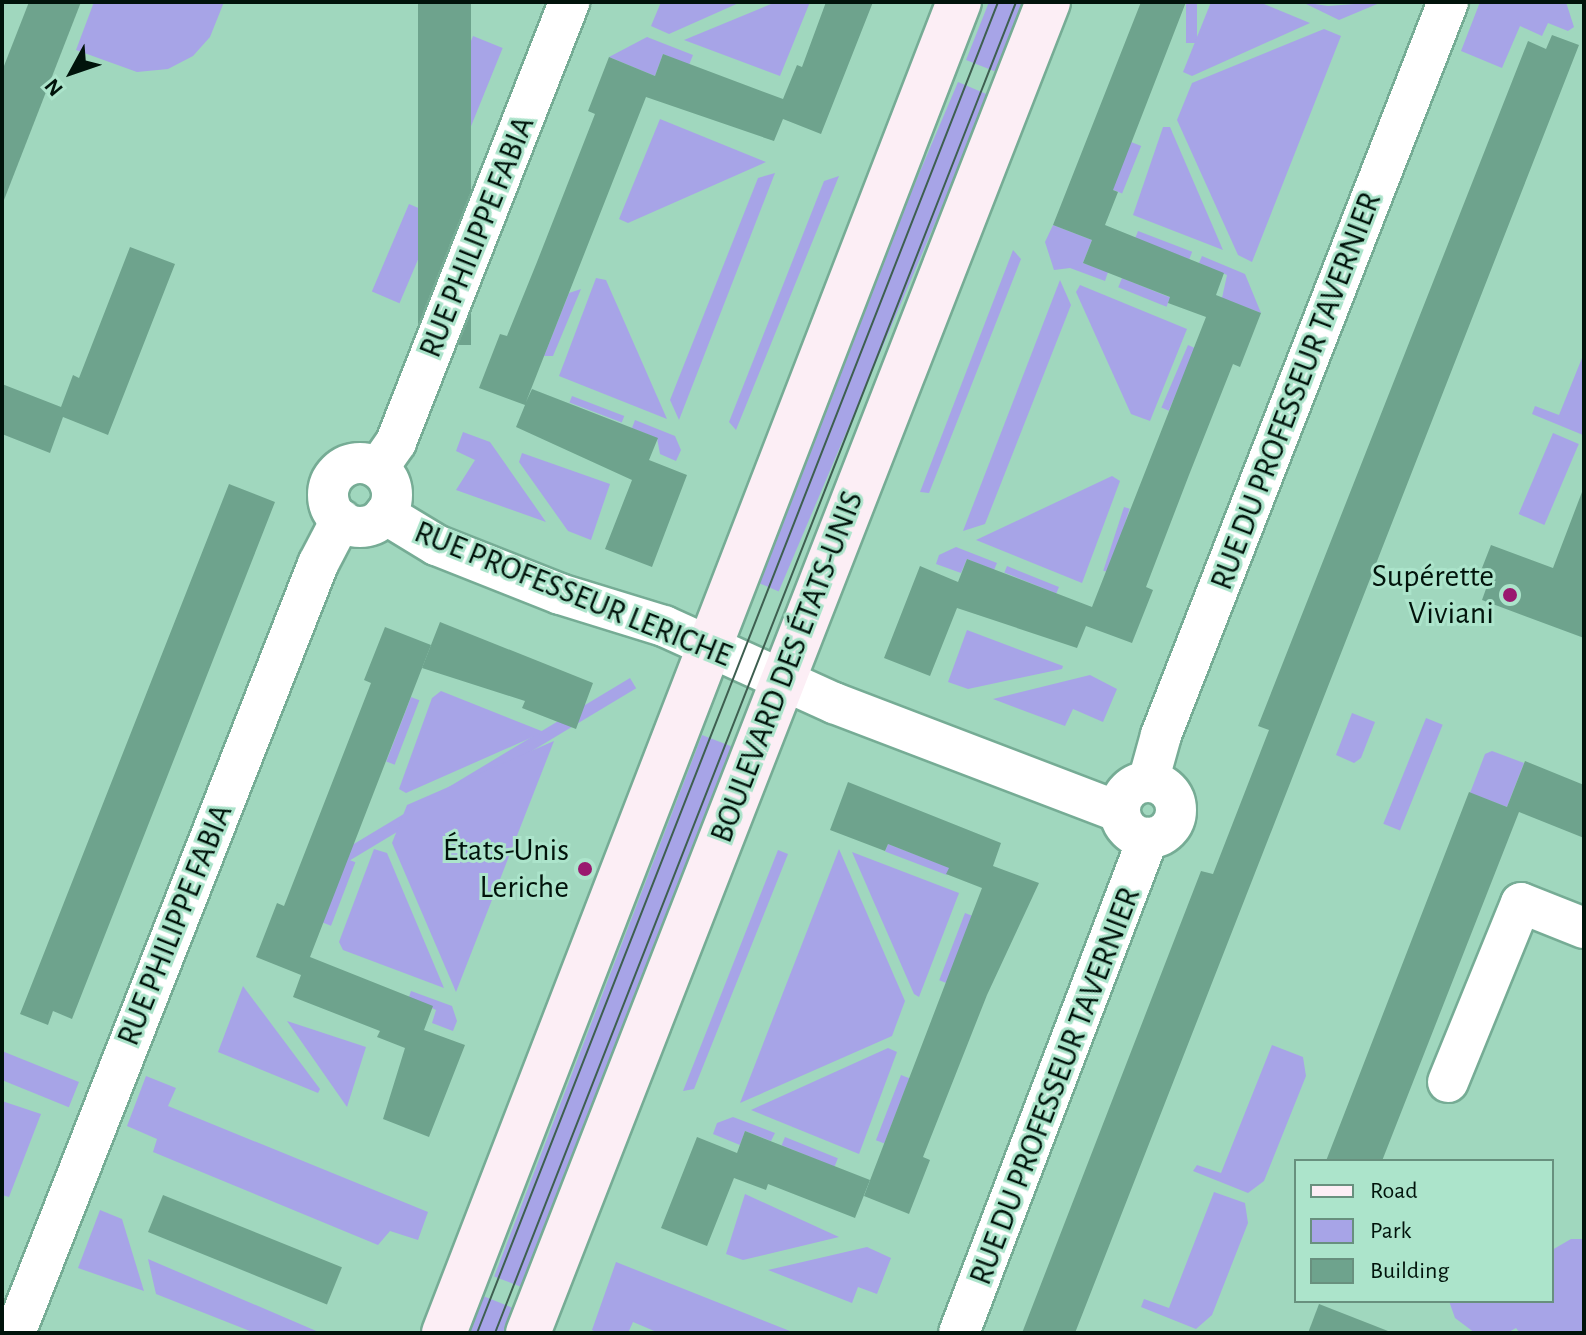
<!DOCTYPE html>
<html>
<head>
<meta charset="utf-8">
<style>
  body { margin:0 }
  #map { position:relative; width:1586px; height:1335px; overflow:hidden; background:#a0d7be; font-family:"Alegreya Sans",sans-serif }
  div>[style] { position:absolute }
  .green>* { inset:0; background:#a7a4e7; transform-origin:0 0 }
  .building>* { inset:0; background:#6ea38d; transform-origin:0 0 }
  .roads { filter:drop-shadow(2px 0 #76ac95) drop-shadow(-2px 0 #76ac95) drop-shadow(0 2px #76ac95) drop-shadow(0 -2px #76ac95) }
  .minor>* { height:40px; margin:-20px; padding:0 20px; transform-origin:20px; border-radius:20px; background:#fff }
  .minor>.ring { margin:-20px; padding:0; box-sizing:content-box; background:none; border:40px solid #fff; border-radius:50% }
  .secondary>* { height:44px; margin:-22px; padding:0 22px; transform-origin:22px; border-radius:22px; background:#fceef5 }
  .tram>* { height:2px; margin:-1px; padding:0 1px; transform-origin:1px; border-radius:1px; background:#3e5f50 }
  .dots>* { width:22px; height:22px; translate:-50% -50%; box-sizing:border-box; border:4px solid #ace4cb; border-radius:50% }
  span { translate:-50% -50%; white-space:nowrap; text-align:center; line-height:1.15; -webkit-text-stroke:6px #ace4cb; paint-order:stroke }
  .street-label { font-size:32px; color:#01130b }
  .poi-label { font-size:32px; color:#01130b }
  .right { translate:-100% -50%; text-align:right }
  .frame { position:absolute; inset:0; border:4px solid #01130b; pointer-events:none }
  .legend { position:absolute; left:1294px; top:1159px; width:260px; height:144px; box-sizing:border-box; background:#ace4cb; border:2px solid #68907e; margin:0; padding:10px 14px; list-style:none; font-size:24px; color:#01130b }
  .legend li { display:flex; align-items:center; gap:16px; height:40px }
  .legend b { width:40px; border:2px solid #68907e }
  .north { position:absolute; left:32px; top:32px; width:80px; height:80px; -webkit-text-stroke:6px #ace4cb; paint-order:stroke; rotate:230deg; font-size:22px; font-weight:700; line-height:32px; text-align:center; color:#01130b }
  .north::after { content:''; display:block; margin:auto; width:28px; height:36px; background:#01130b; clip-path:polygon(50% 0,100% 100%,50% 72%,0 100%) }
</style>
</head>
<body>
<div id="map">
  <div class="green">
    <i style="clip-path:polygon(94px 2px,224px 2px,210px 37px,193px 56px,168px 69px,137px 72px,76px 50px)"></i>
    <i style="clip-path:polygon(661px 2px,741px 2px,669px 34px,651px 26px)"></i>
    <i style="clip-path:polygon(776px 2px,810px 2px,780px 76px,684px 40px)"></i>
    <i style="clip-path:polygon(989px 2px,1026px 2px,999px 73px,966px 60px)"></i>
    <i style="left:1186px;top:2px;width:11px;height:41px"></i>
    <i style="clip-path:polygon(1211px 2px,1259px 2px,1310px 23px,1192px 76px,1183px 72px)"></i>
    <i style="clip-path:polygon(1302px 2px,1328px 6px,1382px 2px,1339px 20px)"></i>
    <i style="clip-path:polygon(1480px 2px,1566px 2px,1574px 27px,1568px 31px,1548px 23px,1542px 36px,1520px 26px,1502px 68px,1461px 51px)"></i>
    <i style="clip-path:polygon(1324px 29px,1341px 36px,1252px 262px,1238px 255px,1177px 120px,1192px 83px)"></i>
    <i style="left:473px;top:36px;width:32px;height:95px;rotate:22deg"></i>
    <i style="clip-path:polygon(647px 37px,693px 55px,689px 65px,663px 54px,655px 76px,609px 57px)"></i>
    <i style="left:958px;top:82px;width:34px;height:539px;rotate:23deg"></i>
    <i style="clip-path:polygon(660px 119px,766px 162px,628px 223px,619px 219px)"></i>
    <i style="clip-path:polygon(1163px 127px,1170px 127px,1223px 250px,1133px 215px)"></i>
    <i style="left:1131px;top:142px;width:11px;height:51px;rotate:22deg"></i>
    <i style="clip-path:polygon(775px 173px,679px 420px,670px 400px,758px 178px)"></i>
    <i style="clip-path:polygon(839px 176px,736px 430px,729px 422px,824px 181px)"></i>
    <i style="left:409px;top:204px;width:30px;height:95px;rotate:23deg"></i>
    <i style="clip-path:polygon(1053px 225px,1092px 240px,1083px 263px,1108px 272px,1105px 281px,1070px 268px,1054px 270px,1045px 242px)"></i>
    <i style="left:1138px;top:231px;width:58px;height:8px;rotate:21deg"></i>
    <i style="clip-path:polygon(1013px 250px,1021px 259px,929px 493px,920px 492px)"></i>
    <i style="clip-path:polygon(1202px 256px,1245px 274px,1261px 313px,1222px 298px,1227px 275px,1199px 263px)"></i>
    <i style="clip-path:polygon(596px 278px,606px 280px,667px 419px,559px 376px)"></i>
    <i style="left:1122px;top:278px;width:52px;height:10px;rotate:22deg"></i>
    <i style="clip-path:polygon(1060px 280px,1071px 305px,985px 524px,963px 531px)"></i>
    <i style="clip-path:polygon(1080px 285px,1187px 329px,1150px 421px,1131px 414px,1076px 292px)"></i>
    <i style="clip-path:polygon(581px 289px,553px 356px,544px 356px,569px 293px)"></i>
    <i style="left:1188px;top:345px;width:8px;height:68px;rotate:23deg"></i>
    <i style="clip-path:polygon(1584px 353px,1584px 433px,1583px 435px,1532px 414px,1535px 406px,1559px 415px)"></i>
    <i style="left:572px;top:396px;width:56px;height:7px;rotate:21deg"></i>
    <i style="clip-path:polygon(635px 420px,675px 436px,681px 450px,676px 461px,660px 454px,657px 438px,632px 428px)"></i>
    <i style="clip-path:polygon(463px 432px,490px 442px,546px 522px,456px 490px,475px 460px,456px 451px)"></i>
    <i style="left:1553px;top:433px;width:28px;height:88px;rotate:23deg"></i>
    <i style="clip-path:polygon(522px 453px,610px 484px,591px 540px,568px 531px,519px 462px)"></i>
    <i style="clip-path:polygon(1112px 476px,1120px 481px,1082px 583px,976px 540px)"></i>
    <i style="left:1124px;top:507px;width:6px;height:67px;rotate:18deg"></i>
    <i style="clip-path:polygon(956px 547px,997px 563px,994px 570px,967px 559px,961px 573px,936px 564px,939px 555px)"></i>
    <i style="left:1007px;top:566px;width:56px;height:7px;rotate:22deg"></i>
    <i style="clip-path:polygon(967px 630px,1063px 666px,1062px 669px,968px 689px,948px 682px)"></i>
    <i style="clip-path:polygon(1090px 675px,1117px 689px,1103px 722px,1073px 709px,1065px 726px,993px 699px)"></i>
    <i style="left:630px;top:678px;width:12px;height:359px;rotate:59deg"></i>
    <i style="clip-path:polygon(441px 691px,544px 732px,406px 793px,399px 789px,432px 698px)"></i>
    <i style="left:411px;top:697px;width:9px;height:69px;rotate:21deg"></i>
    <i style="clip-path:polygon(1352px 713px,1375px 722px,1361px 758px,1354px 763px,1336px 755px)"></i>
    <i style="left:1426px;top:718px;width:18px;height:114px;rotate:22deg"></i>
    <i style="left:702px;top:735px;width:34px;height:580px;rotate:21deg"></i>
    <i style="clip-path:polygon(554px 741px,456px 992px,392px 843px,407px 805px)"></i>
    <i style="clip-path:polygon(1492px 751px,1524px 763px,1507px 807px,1470px 793px,1485px 754px)"></i>
    <i style="left:888px;top:844px;width:66px;height:8px;rotate:21deg"></i>
    <i style="clip-path:polygon(374px 849px,387px 853px,444px 988px,343px 950px,339px 942px)"></i>
    <i style="clip-path:polygon(839px 849px,905px 1001px,892px 1036px,740px 1103px)"></i>
    <i style="clip-path:polygon(778px 850px,788px 854px,694px 1089px,683px 1091px)"></i>
    <i style="clip-path:polygon(852px 852px,959px 893px,919px 997px,914px 994px)"></i>
    <i style="left:347px;top:859px;width:9px;height:68px;rotate:21deg"></i>
    <i style="left:965px;top:913px;width:9px;height:72px;rotate:21deg"></i>
    <i style="clip-path:polygon(243px 986px,320px 1089px,318px 1093px,218px 1052px)"></i>
    <i style="clip-path:polygon(411px 991px,452px 1006px,457px 1021px,453px 1031px,432px 1023px,436px 1010px,409px 997px)"></i>
    <i style="clip-path:polygon(287px 1021px,366px 1047px,347px 1107px)"></i>
    <i style="clip-path:polygon(1272px 1045px,1303px 1057px,1306px 1076px,1264px 1181px,1248px 1193px,1193px 1171px,1197px 1165px,1221px 1173px)"></i>
    <i style="clip-path:polygon(888px 1048px,897px 1052px,859px 1154px,751px 1110px)"></i>
    <i style="left:2px;top:1051px;width:83px;height:27px;rotate:22deg"></i>
    <i style="left:901px;top:1075px;width:9px;height:70px;rotate:21deg"></i>
    <i style="clip-path:polygon(146px 1076px,176px 1088px,168px 1106px,428px 1212px,418px 1240px,390px 1231px,378px 1245px,153px 1152px,157px 1139px,127px 1126px)"></i>
    <i style="clip-path:polygon(2px 1101px,41px 1114px,9px 1197px,2px 1195px)"></i>
    <i style="clip-path:polygon(733px 1117px,775px 1133px,771px 1141px,745px 1131px,740px 1145px,713px 1134px,717px 1123px)"></i>
    <i style="left:785px;top:1137px;width:57px;height:9px;rotate:22deg"></i>
    <i style="clip-path:polygon(1214px 1192px,1245px 1203px,1248px 1223px,1212px 1315px,1196px 1329px,1141px 1307px,1144px 1299px,1169px 1308px)"></i>
    <i style="clip-path:polygon(745px 1194px,839px 1237px,743px 1260px,726px 1254px)"></i>
    <i style="clip-path:polygon(100px 1210px,122px 1219px,144px 1291px,78px 1268px)"></i>
    <i style="clip-path:polygon(1571px 1239px,1584px 1239px,1584px 1333px,1520px 1333px,1516px 1328px,1507px 1333px,1475px 1333px,1455px 1318px,1449px 1301px,1552px 1301px,1552px 1250px)"></i>
    <i style="clip-path:polygon(867px 1247px,891px 1258px,877px 1294px,858px 1287px,852px 1303px,768px 1270px)"></i>
    <i style="clip-path:polygon(148px 1259px,321px 1333px,255px 1333px,156px 1294px)"></i>
    <i style="clip-path:polygon(616px 1262px,795px 1333px,659px 1333px,633px 1322px,628px 1333px,598px 1333px,592px 1330px)"></i>
    <i style="clip-path:polygon(483px 1296px,513px 1308px,503px 1333px,469px 1333px)"></i>
  </div>
  <div class="building">
    <i style="clip-path:polygon(29px 2px,81px 2px,4px 200px,2px 71px)"></i>
    <i style="left:418px;top:2px;width:53px;height:343px"></i>
    <i style="clip-path:polygon(826px 2px,873px 2px,821px 134px,783px 119px,774px 141px,646px 97px,526px 402px,532px 389px,658px 438px,649px 460px,687px 475px,652px 567px,605px 549px,632px 480px,516px 427px,525px 405px,479px 388px,500px 334px,507px 336px,537px 262px,595px 114px,588px 111px,609px 57px,655px 76px,663px 54px,783px 99px,797px 65px,802px 67px)"></i>
    <i style="clip-path:polygon(1141px 2px,1186px 2px,1113px 190px,1118px 192px,1105px 225px,1224px 273px,1216px 295px,1261px 313px,1240px 367px,1233px 364px,1189px 475px,1146px 587px,1153px 590px,1132px 643px,1086px 626px,1077px 648px,957px 608px,930px 676px,884px 658px,920px 566px,958px 582px,967px 559px,1092px 607px,1206px 317px,1168px 303px,1170px 297px,1083px 263px,1092px 240px,1053px 225px)"></i>
    <i style="clip-path:polygon(1552px 35px,1579px 45px,1075px 1333px,1022px 1333px,1201px 871px,1213px 874px,1269px 730px,1258px 726px,1528px 41px,1546px 49px)"></i>
    <i style="clip-path:polygon(130px 247px,175px 264px,108px 435px,63px 417px,50px 453px,2px 434px,2px 384px,61px 407px,73px 375px,79px 378px)"></i>
    <i style="clip-path:polygon(229px 484px,275px 502px,72px 1019px,53px 1011px,48px 1025px,20px 1014px)"></i>
    <i style="clip-path:polygon(1582px 492px,1584px 638px,1482px 600px,1492px 572px,1482px 568px,1491px 545px,1553px 568px)"></i>
    <i style="clip-path:polygon(440px 622px,593px 683px,576px 729px,522px 708px,525px 701px,422px 668px)"></i>
    <i style="clip-path:polygon(385px 627px,431px 645px,310px 957px,433px 1006px,424px 1030px,465px 1045px,429px 1137px,383px 1119px,405px 1048px,377px 1037px,380px 1031px,293px 997px,301px 975px,256px 957px,277px 903px,284px 906px,371px 683px,364px 680px)"></i>
    <i style="clip-path:polygon(1525px 761px,1584px 785px,1584px 838px,1519px 812px,1382px 1161px,1326px 1161px,1469px 792px,1507px 807px)"></i>
    <i style="clip-path:polygon(848px 782px,1001px 843px,993px 866px,1039px 883px,987px 995px,923px 1157px,930px 1160px,909px 1214px,864px 1196px,982px 888px,946px 874px,949px 868px,888px 844px,885px 851px,830px 830px)"></i>
    <i style="clip-path:polygon(745px 1131px,870px 1180px,855px 1218px,768px 1184px,766px 1190px,734px 1178px,707px 1246px,661px 1228px,697px 1137px,737px 1153px)"></i>
    <i style="left:163px;top:1195px;width:193px;height:40px;rotate:22deg"></i>
    <i style="clip-path:polygon(1319px 1304px,1388px 1331px,1388px 1333px,1308px 1333px)"></i>
  </div>
  <div class="roads">
    <div class="minor">
      <i class="ring" style="left:328px;top:463px;width:24px;height:24px"></i>
      <i style="left:378px;top:468px;width:32px;rotate:-55deg"></i>
      <i style="left:396px;top:442px;width:473px;rotate:-68.5deg"></i>
      <i style="left:385px;top:514px;width:60px;rotate:31.3deg"></i>
      <i style="left:436px;top:545px;width:133px;rotate:21.6deg"></i>
      <i style="left:560px;top:594px;width:109px;rotate:17.1deg"></i>
      <i style="left:664px;top:626px;width:187px;rotate:24.4deg"></i>
      <i style="left:834px;top:703px;width:306px;rotate:20.9deg"></i>
      <i style="left:1148px;top:782px;width:49px;rotate:-74.5deg"></i>
      <i style="left:1161px;top:735px;width:787px;rotate:-68.62deg"></i>
      <i class="ring" style="left:1120px;top:782px;width:16px;height:16px"></i>
      <i style="left:1448px;top:1082px;width:193px;rotate:-67.8deg"></i>
      <i style="left:1521px;top:903px;width:68px;rotate:21.6deg"></i>
      <i style="left:15px;top:1333px;width:827px;rotate:-68.49deg"></i>
      <i style="left:318px;top:564px;width:50px;rotate:-62.4deg"></i>
      <i style="left:959px;top:1333px;width:530px;rotate:-69.1deg"></i>
    </div>
    <div class="secondary">
      <i style="left:444px;top:1333px;width:1427px;rotate:-68.85deg"></i>
      <i style="left:528px;top:1333px;width:1429px;rotate:-68.66deg"></i>
    </div>
  </div>
  <div class="tram">
    <i style="left:477px;top:1333px;width:1429px;rotate:-68.62deg"></i>
    <i style="left:495px;top:1333px;width:1429px;rotate:-68.62deg"></i>
  </div>
  <div class="dots">
    <i style="left:1510px;top:595px;background:#9a196f"></i>
    <i style="left:585px;top:869px;background:#9a196f"></i>
  </div>
  <div class="street-label">
    <span style="left:477px;top:237px;rotate:-68deg">RUE PHILIPPE FABIA</span>
    <span style="left:1296px;top:391px;rotate:-69deg">RUE DU PROFESSEUR TAVERNIER</span>
    <span style="left:573px;top:594px;rotate:22deg">RUE PROFESSEUR LERICHE</span>
    <span style="left:787px;top:667px;rotate:-69deg">BOULEVARD DES ÉTATS-UNIS</span>
    <span style="left:175px;top:925px;rotate:-68deg">RUE PHILIPPE FABIA</span>
    <span style="left:1055px;top:1086px;rotate:-69deg">RUE DU PROFESSEUR TAVERNIER</span>
  </div>
  <div class="poi-label">
    <span class="right" style="left:1494px;top:595px">Supérette<br>Viviani</span>
    <span class="right" style="left:569px;top:869px">États-Unis<br>Leriche</span>
  </div>
  <div class="frame"></div>
  <ul class="legend">
  <li><b style="height:10px;background:#fceef5"></b>Road</li>
  <li><b style="height:22px;background:#a7a4e7"></b>Park</li>
  <li><b style="height:22px;background:#6ea38d"></b>Building</li>
  </ul>
  <div class="north">N</div>
</div>
</body>
</html>
